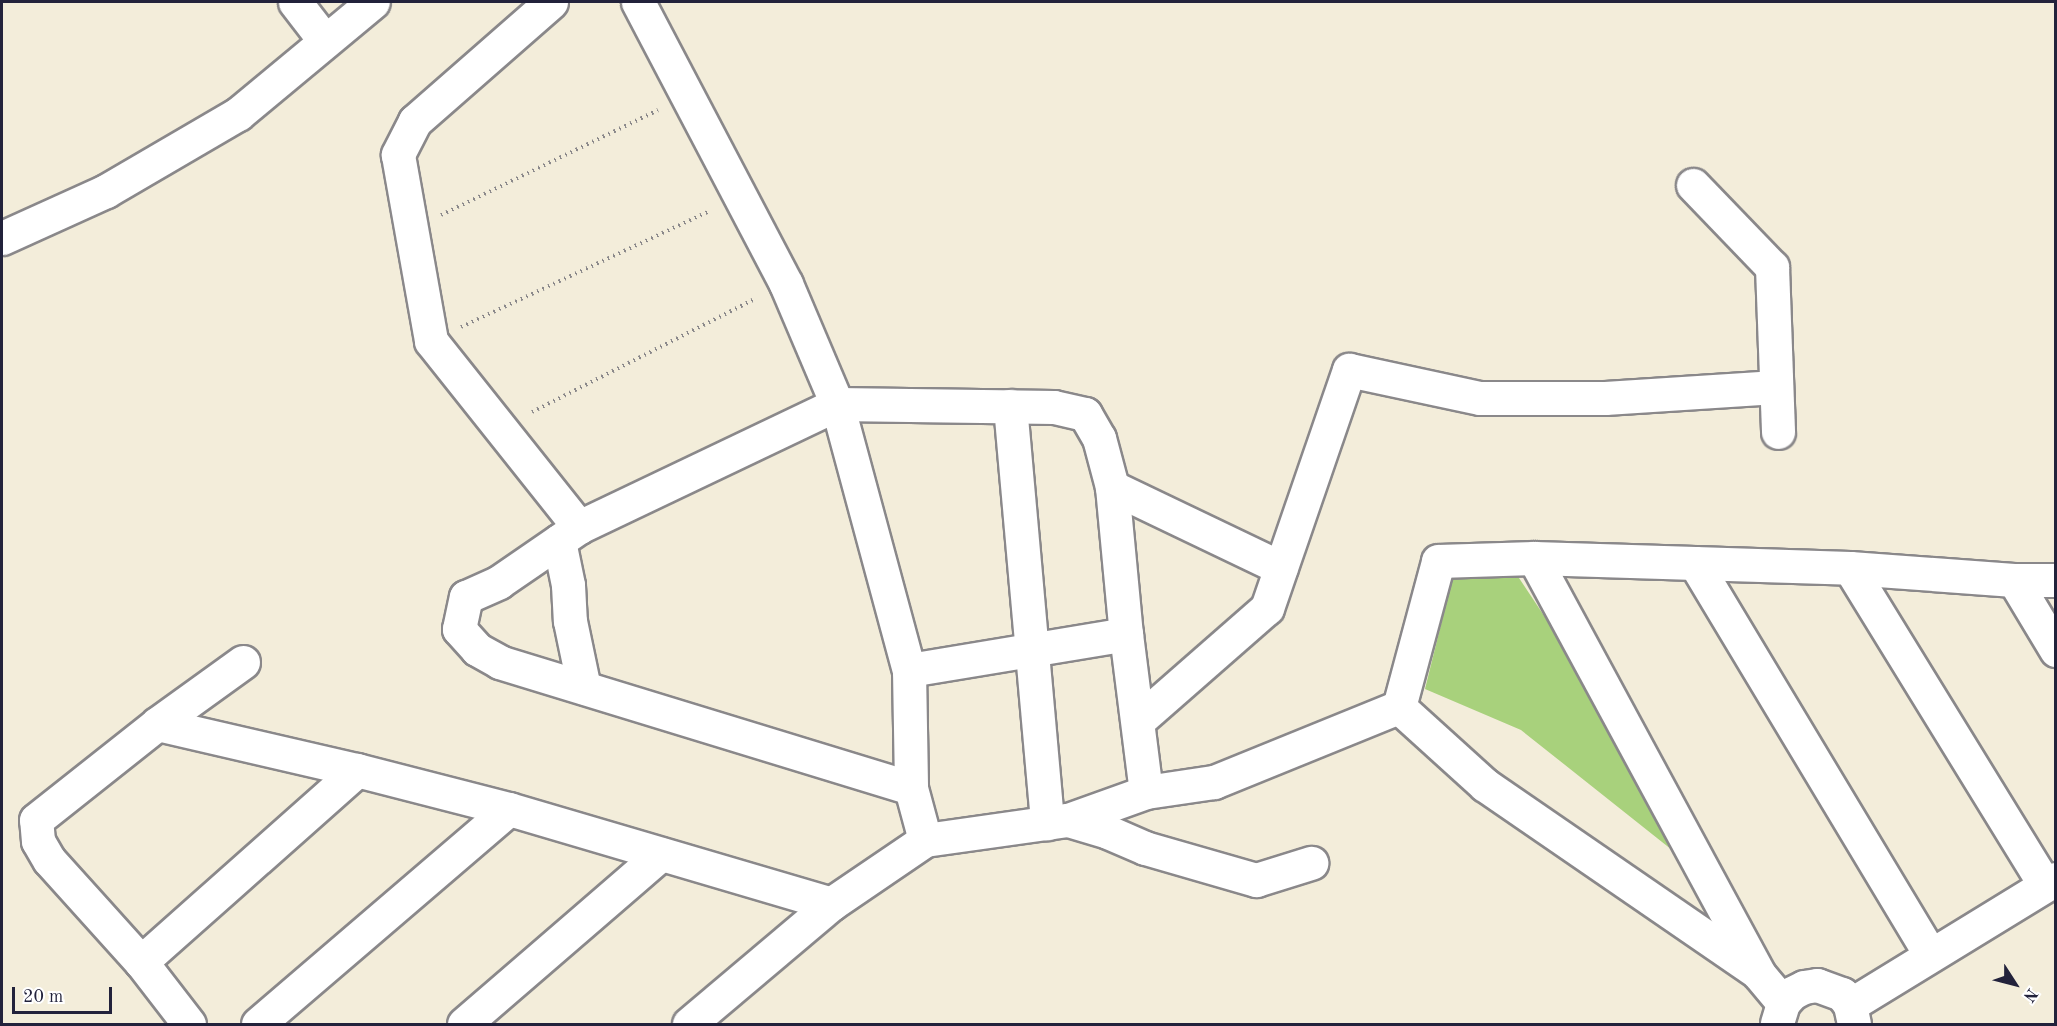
<!DOCTYPE html>
<html>
<head>
<meta charset="utf-8">
<style>
  body { margin:0 }
  #map { position:relative; width:2057px; height:1026px; overflow:hidden; background:#f3edda; font-family:"Old Standard TT",serif }
  div>[style] { position:absolute }
  .green>* { inset:0; background:#a8d17c }
  .path>* { height:4px; margin-top:-2px; transform-origin:0; background:repeating-linear-gradient(90deg,#8a888a 0 1.5px,transparent 0 6px) }
  .roads { filter:drop-shadow(2px 0 #8a888a) drop-shadow(-2px 0 #8a888a) drop-shadow(0 2px #8a888a) drop-shadow(0 -2px #8a888a) }
  .minor>* { height:33px; margin:-16.5px; padding:0 16.5px; transform-origin:16.5px; border-radius:16.5px; background:#fff }
  span { translate:-50% -50%; white-space:nowrap; text-align:center; line-height:1.15; -webkit-text-stroke:5px #fff; paint-order:stroke }
  .frame { position:absolute; inset:0; border:3px solid #22223b; pointer-events:none }
  .north { position:absolute; left:1985px; top:954px; width:60px; height:60px; -webkit-text-stroke:4px #fff; paint-order:stroke; rotate:126deg; font-size:16px; font-weight:700; line-height:24px; text-align:center; color:#22223b }
  .north::after { content:''; display:block; margin:auto; width:21px; height:27px; background:#22223b; clip-path:polygon(50% 0,100% 100%,50% 72%,0 100%) }
  .scale { position:absolute; left:12px; top:987px; width:100px; height:27px; box-sizing:border-box; border:3px solid #22223b; border-top:0; padding-left:8px; font-size:18px; line-height:21px; white-space:nowrap; color:#22223b; -webkit-text-stroke:4px #fff; paint-order:stroke }
</style>
</head>
<body>
<div id="map">
  <div class="green">
    <i style="clip-path:polygon(1455px 568px,1515px 572px,1730px 896px,1521px 730px,1425px 689px)"></i>
  </div>
  <div class="path">
    <i style="left:441px;top:215px;width:241px;rotate:-25.8deg"></i>
    <i style="left:461px;top:327px;width:275px;rotate:-25deg"></i>
    <i style="left:532px;top:412px;width:250px;rotate:-26.9deg"></i>
  </div>
  <div class="roads">
    <div class="minor">
      <i style="left:295px;top:2px;width:49px;rotate:52.4deg"></i>
      <i style="left:551px;top:2px;width:181px;rotate:138.8deg"></i>
      <i style="left:415px;top:121px;width:38px;rotate:117deg"></i>
      <i style="left:398px;top:155px;width:189px;rotate:79.9deg"></i>
      <i style="left:431px;top:341px;width:238px;rotate:51.5deg"></i>
      <i style="left:638px;top:2px;width:318px;rotate:62.3deg"></i>
      <i style="left:786px;top:284px;width:130px;rotate:67deg"></i>
      <i style="left:837px;top:404px;width:276px;rotate:74.9deg"></i>
      <i style="left:909px;top:670px;width:118px;rotate:89deg"></i>
      <i style="left:1693px;top:185px;width:114px;rotate:46.1deg"></i>
      <i style="left:1772px;top:267px;width:165px;rotate:87.9deg"></i>
      <i style="left:2px;top:238px;width:114px;rotate:-24.3deg"></i>
      <i style="left:106px;top:191px;width:153px;rotate:-30.3deg"></i>
      <i style="left:238px;top:114px;width:175px;rotate:-39.7deg"></i>
      <i style="left:1010px;top:406px;width:419px;rotate:84.9deg"></i>
      <i style="left:1112px;top:487px;width:187px;rotate:25.6deg"></i>
      <i style="left:559px;top:541px;width:45px;rotate:78.4deg"></i>
      <i style="left:568px;top:585px;width:36px;rotate:87deg"></i>
      <i style="left:570px;top:621px;width:68px;rotate:78.2deg"></i>
      <i style="left:1534px;top:558px;width:472px;rotate:61.6deg"></i>
      <i style="left:1758px;top:973px;width:39px;rotate:50deg"></i>
      <i style="left:1695px;top:563px;width:456px;rotate:59deg"></i>
      <i style="left:1850px;top:568px;width:372px;rotate:58.4deg"></i>
      <i style="left:2014px;top:580px;width:82px;rotate:59deg"></i>
      <i style="left:909px;top:670px;width:220px;rotate:-9.4deg"></i>
      <i style="left:1399px;top:707px;width:116px;rotate:42.2deg"></i>
      <i style="left:1485px;top:785px;width:326px;rotate:34.5deg"></i>
      <i style="left:1139px;top:720px;width:170px;rotate:-41.2deg"></i>
      <i style="left:1267px;top:608px;width:252px;rotate:-71deg"></i>
      <i style="left:1349px;top:370px;width:134px;rotate:12.1deg"></i>
      <i style="left:1480px;top:398px;width:125px"></i>
      <i style="left:1605px;top:398px;width:171px;rotate:-3.7deg"></i>
      <i style="left:157px;top:724px;width:205px;rotate:13deg"></i>
      <i style="left:357px;top:770px;width:157px;rotate:14.4deg"></i>
      <i style="left:509px;top:809px;width:336px;rotate:16.4deg"></i>
      <i style="left:1068px;top:820px;width:42px;rotate:16.7deg"></i>
      <i style="left:1108px;top:832px;width:40px;rotate:23.4deg"></i>
      <i style="left:1145px;top:848px;width:116px;rotate:16.1deg"></i>
      <i style="left:1256px;top:880px;width:58px;rotate:-17.2deg"></i>
      <i style="left:925px;top:840px;width:54px;rotate:-105.1deg"></i>
      <i style="left:911px;top:788px;width:430px;rotate:-163deg"></i>
      <i style="left:500px;top:662px;width:26px;rotate:-151deg"></i>
      <i style="left:477px;top:649px;width:27px;rotate:-132deg"></i>
      <i style="left:459px;top:629px;width:33px;rotate:-78deg"></i>
      <i style="left:466px;top:597px;width:36px;rotate:-24deg"></i>
      <i style="left:499px;top:582px;width:97px;rotate:-34.5deg"></i>
      <i style="left:579px;top:527px;width:286px;rotate:-25.5deg"></i>
      <i style="left:837px;top:404px;width:217px;rotate:0.8deg"></i>
      <i style="left:1054px;top:407px;width:32px;rotate:13deg"></i>
      <i style="left:1085px;top:414px;width:28px;rotate:60deg"></i>
      <i style="left:1099px;top:438px;width:51px;rotate:75.1deg"></i>
      <i style="left:1112px;top:487px;width:148px;rotate:84.6deg"></i>
      <i style="left:1126px;top:634px;width:159px;rotate:82.8deg"></i>
      <i style="left:141px;top:962px;width:289px;rotate:-41.6deg"></i>
      <i style="left:1850px;top:1005px;width:241px;rotate:-31.5deg"></i>
      <i style="left:1777px;top:1023px;width:21px;rotate:-73deg"></i>
      <i style="left:1783px;top:1003px;width:13px;rotate:-48deg"></i>
      <i style="left:1792px;top:993px;width:13px;rotate:-27deg"></i>
      <i style="left:1804px;top:987px;width:13px;rotate:-9deg"></i>
      <i style="left:1817px;top:985px;width:27px;rotate:20deg"></i>
      <i style="left:1842px;top:994px;width:14px;rotate:54deg"></i>
      <i style="left:1850px;top:1005px;width:19px;rotate:78deg"></i>
      <i style="left:189px;top:1024px;width:78px;rotate:-127.7deg"></i>
      <i style="left:141px;top:962px;width:137px;rotate:-132deg"></i>
      <i style="left:49px;top:860px;width:22px;rotate:-120deg"></i>
      <i style="left:38px;top:841px;width:21px;rotate:-95deg"></i>
      <i style="left:36px;top:820px;width:154px;rotate:-38.4deg"></i>
      <i style="left:157px;top:724px;width:106px;rotate:-35.8deg"></i>
      <i style="left:258px;top:1024px;width:330px;rotate:-40.6deg"></i>
      <i style="left:464px;top:1024px;width:260px;rotate:-40.8deg"></i>
      <i style="left:689px;top:1024px;width:186px;rotate:-40.2deg"></i>
      <i style="left:831px;top:904px;width:114px;rotate:-34.2deg"></i>
      <i style="left:925px;top:840px;width:144px;rotate:-8deg"></i>
      <i style="left:1068px;top:820px;width:83px;rotate:-19.7deg"></i>
      <i style="left:1146px;top:792px;width:69px;rotate:-8.4deg"></i>
      <i style="left:1214px;top:782px;width:200px;rotate:-22.1deg"></i>
      <i style="left:1399px;top:707px;width:151px;rotate:-75deg"></i>
      <i style="left:1438px;top:561px;width:96px;rotate:-1.8deg"></i>
      <i style="left:1534px;top:558px;width:161px;rotate:1.8deg"></i>
      <i style="left:1695px;top:563px;width:155px;rotate:1.8deg"></i>
      <i style="left:1850px;top:568px;width:164px;rotate:4.2deg"></i>
      <i style="left:2014px;top:580px;width:42px"></i>
    </div>
  </div>
  <div class="frame"></div>
  <div class="north">N</div>
  <div class="scale">20 m</div>
</div>
</body>
</html>
